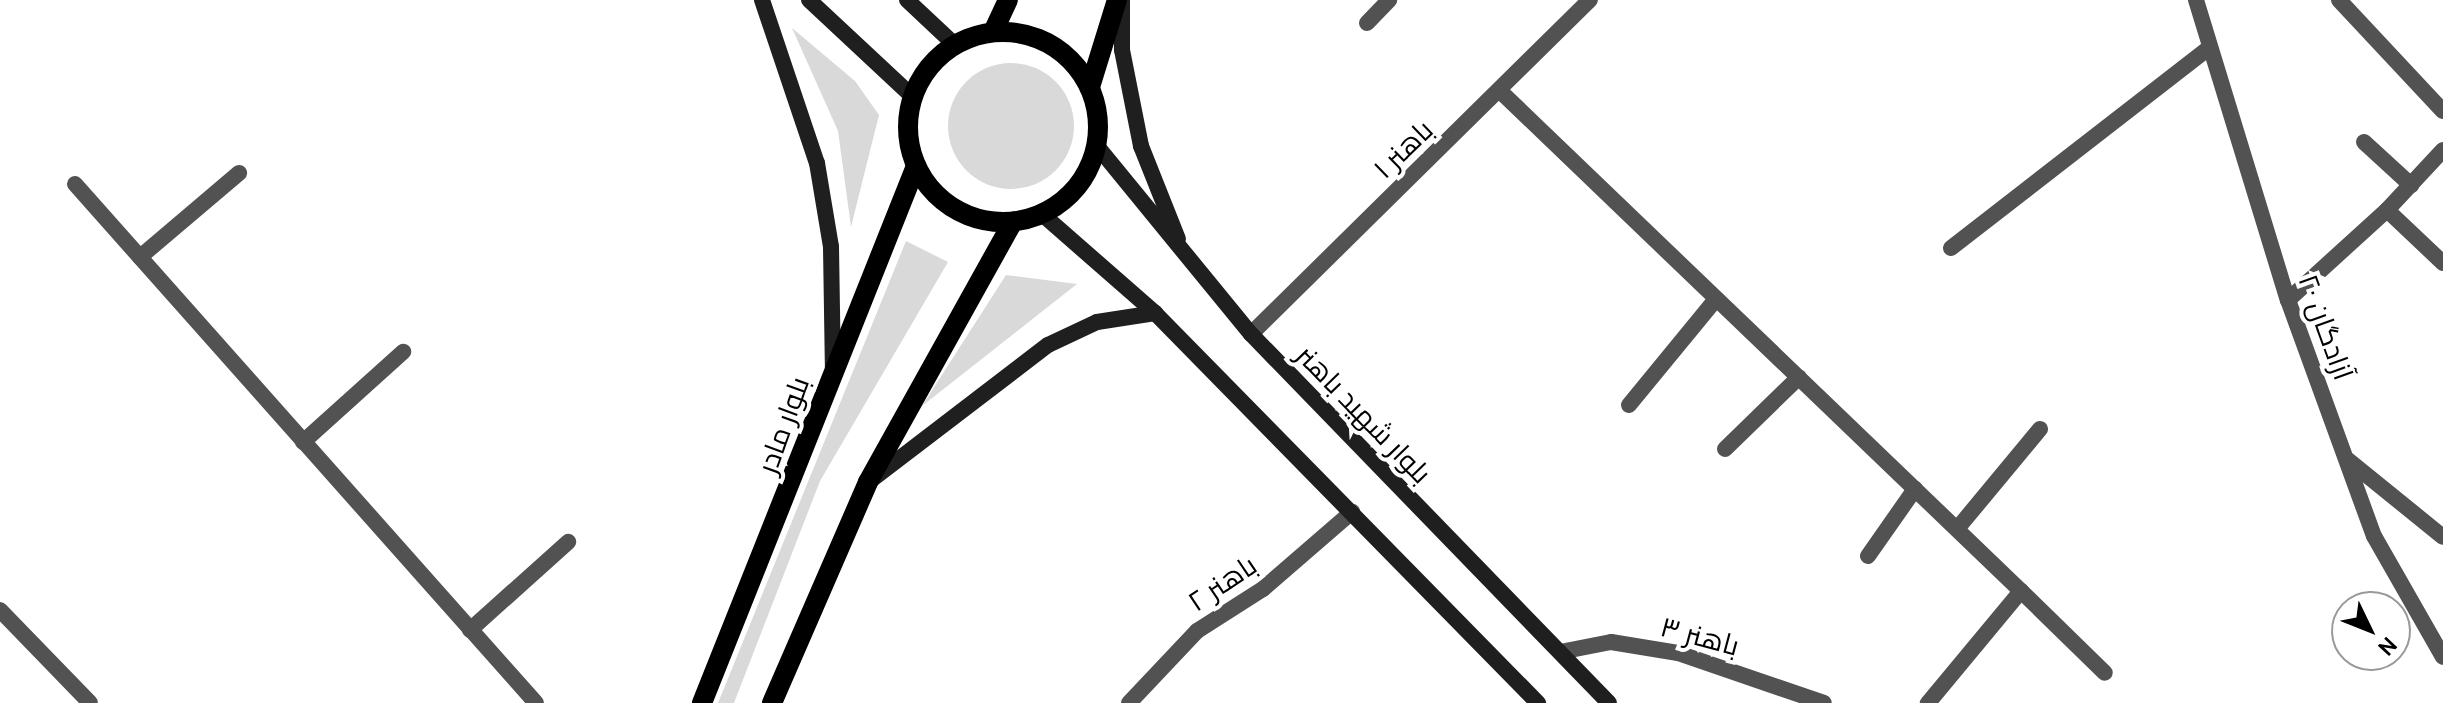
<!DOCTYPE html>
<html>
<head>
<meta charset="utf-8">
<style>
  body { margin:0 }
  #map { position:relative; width:2443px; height:703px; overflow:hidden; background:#fff; font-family:Cabin,Cairo,sans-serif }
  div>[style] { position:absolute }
  .green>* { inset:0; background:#d9d9d9 }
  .round { border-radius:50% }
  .street>* { height:16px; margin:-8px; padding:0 8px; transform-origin:8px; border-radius:8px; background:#525252 }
  .secondary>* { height:16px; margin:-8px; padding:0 8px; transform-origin:8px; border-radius:8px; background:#1f1f1f }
  .primary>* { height:20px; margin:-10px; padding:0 10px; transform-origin:10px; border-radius:10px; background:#000 }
  .primary>.ring { margin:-10px; padding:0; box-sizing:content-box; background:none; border:20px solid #000; border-radius:50% }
  span { translate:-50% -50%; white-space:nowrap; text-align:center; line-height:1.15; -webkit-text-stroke:8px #fff; paint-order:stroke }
  .street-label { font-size:28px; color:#000 }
  .north { position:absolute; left:2331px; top:591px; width:80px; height:80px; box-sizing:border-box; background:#fff; border:2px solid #999; border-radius:50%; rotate:133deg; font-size:22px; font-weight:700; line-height:32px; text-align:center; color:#000 }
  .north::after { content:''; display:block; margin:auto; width:28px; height:36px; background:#000; clip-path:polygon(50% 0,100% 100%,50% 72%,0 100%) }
</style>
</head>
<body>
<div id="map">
  <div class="green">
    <i style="clip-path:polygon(792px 28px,855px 81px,879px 115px,851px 227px,838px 131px)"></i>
    <i class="round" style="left:948px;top:63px;width:126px;height:126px"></i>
    <i style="clip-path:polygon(906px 241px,948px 262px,820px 481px,734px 703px,718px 703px)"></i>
    <i style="clip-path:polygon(1006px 275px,1077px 284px,922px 406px)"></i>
  </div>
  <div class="street">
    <i style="left:2196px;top:0;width:314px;rotate:73deg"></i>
    <i style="left:2288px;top:300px;width:251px;rotate:70deg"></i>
    <i style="left:2374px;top:536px;width:139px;rotate:60.3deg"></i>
    <i style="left:2339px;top:0;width:152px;rotate:46.9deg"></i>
    <i style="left:1367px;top:23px;width:32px;rotate:-46deg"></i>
    <i style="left:1500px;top:91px;width:722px;rotate:43.82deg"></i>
    <i style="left:2021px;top:591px;width:146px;rotate:129.7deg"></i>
    <i style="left:2364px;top:142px;width:64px;rotate:42.5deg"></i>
    <i style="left:2443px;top:150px;width:82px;rotate:133deg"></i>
    <i style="left:2387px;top:210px;width:77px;rotate:43.4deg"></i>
    <i style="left:75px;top:184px;width:694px;rotate:48.39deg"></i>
    <i style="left:1951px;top:248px;width:323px;rotate:-37.8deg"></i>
    <i style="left:140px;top:257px;width:130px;rotate:-40.3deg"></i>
    <i style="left:2288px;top:300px;width:134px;rotate:-42.3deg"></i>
    <i style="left:1251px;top:334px;width:476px;rotate:-44.6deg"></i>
    <i style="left:1629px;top:405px;width:137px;rotate:-50.6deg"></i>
    <i style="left:303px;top:442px;width:135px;rotate:-42deg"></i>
    <i style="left:1725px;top:449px;width:103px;rotate:-44.2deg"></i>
    <i style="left:2348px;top:460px;width:122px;rotate:39deg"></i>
    <i style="left:1957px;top:529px;width:130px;rotate:-50.3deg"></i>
    <i style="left:1868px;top:556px;width:82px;rotate:-55deg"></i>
    <i style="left:2021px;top:591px;width:117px;rotate:44.3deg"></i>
    <i style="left:0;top:610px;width:129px;rotate:45.9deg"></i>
    <i style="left:470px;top:630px;width:132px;rotate:-41.9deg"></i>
    <i style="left:1560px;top:652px;width:52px;rotate:-11.1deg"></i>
    <i style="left:1611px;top:642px;width:68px;rotate:9.3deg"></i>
    <i style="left:1678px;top:653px;width:154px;rotate:18.9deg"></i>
    <i style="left:1129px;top:703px;width:99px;rotate:-46.6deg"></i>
    <i style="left:1197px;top:631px;width:78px;rotate:-32.5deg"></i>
    <i style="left:1263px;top:589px;width:118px;rotate:-40.9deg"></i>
  </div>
  <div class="secondary">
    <i style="left:762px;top:0;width:172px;rotate:71.4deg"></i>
    <i style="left:817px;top:163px;width:85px;rotate:80.5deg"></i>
    <i style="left:831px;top:247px;width:121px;rotate:89.1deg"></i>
    <i style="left:809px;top:0;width:142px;rotate:43deg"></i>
    <i style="left:907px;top:0;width:66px;rotate:43.2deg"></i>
    <i style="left:1122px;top:0;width:50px;rotate:90deg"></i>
    <i style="left:1122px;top:50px;width:98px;rotate:78.8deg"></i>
    <i style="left:1141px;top:146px;width:100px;rotate:68.3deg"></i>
    <i style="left:1097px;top:146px;width:243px;rotate:50.7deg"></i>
    <i style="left:1251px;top:334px;width:514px;rotate:45.87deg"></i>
    <i style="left:1042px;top:214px;width:150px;rotate:41.2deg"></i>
    <i style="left:1155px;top:313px;width:547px;rotate:45.52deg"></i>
    <i style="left:870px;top:481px;width:224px;rotate:-37.4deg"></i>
    <i style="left:1048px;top:345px;width:54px;rotate:-25.1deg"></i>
    <i style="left:1097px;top:322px;width:59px;rotate:-8.8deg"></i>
  </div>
  <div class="primary">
    <i style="left:993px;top:32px;width:35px;rotate:-65deg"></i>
    <i class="ring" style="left:908px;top:32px;width:170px;height:170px"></i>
    <i style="left:1090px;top:87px;width:91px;rotate:-72.8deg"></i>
    <i style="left:702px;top:703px;width:578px;rotate:-68.27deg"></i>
    <i style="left:772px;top:703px;width:241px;rotate:-66.5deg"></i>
    <i style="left:868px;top:482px;width:298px;rotate:-60.9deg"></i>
  </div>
  <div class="street-label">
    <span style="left:1403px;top:149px;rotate:-44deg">باهنر ۱</span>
    <span style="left:2326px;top:327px;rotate:70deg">آزادگان ۲۰</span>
    <span style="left:1364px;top:414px;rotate:46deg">بلوار شهید باهنر</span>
    <span style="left:783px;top:425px;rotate:-70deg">بلوار مادر</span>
    <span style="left:1222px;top:583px;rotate:-34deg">باهنر ۲</span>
    <span style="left:1700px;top:636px;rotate:15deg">باهنر ۳</span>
  </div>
  <div class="north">N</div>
</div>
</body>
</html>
